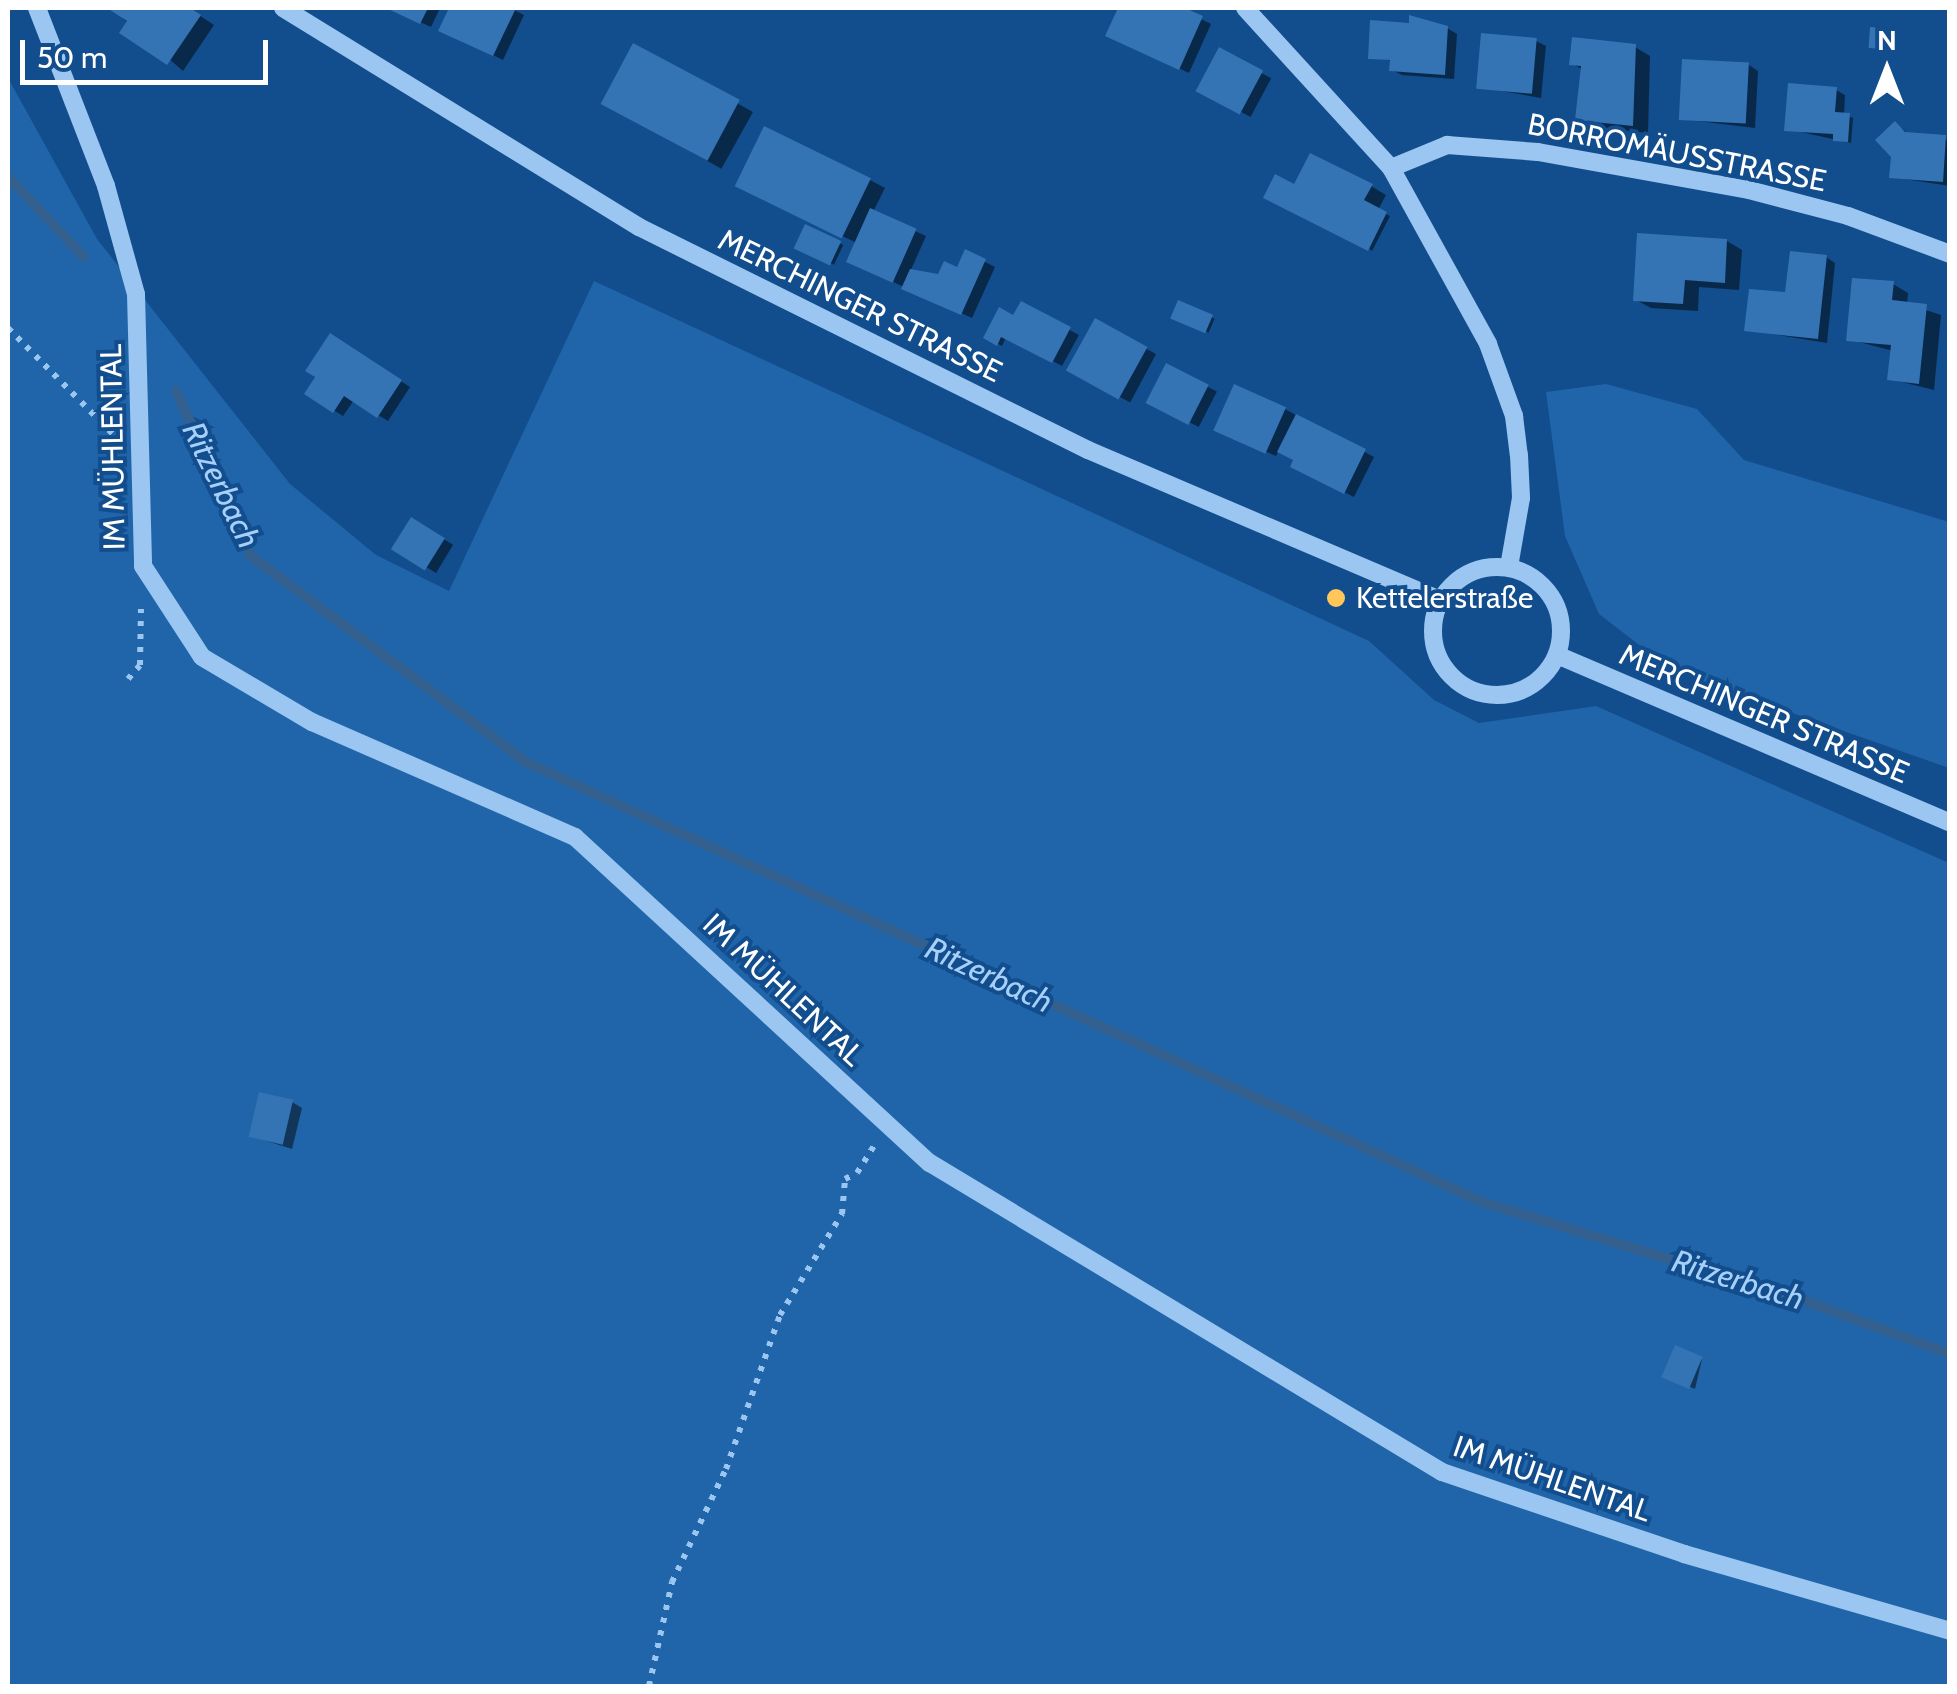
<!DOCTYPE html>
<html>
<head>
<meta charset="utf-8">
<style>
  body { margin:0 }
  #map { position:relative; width:1957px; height:1694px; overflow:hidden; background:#124d8d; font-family:Cabin,sans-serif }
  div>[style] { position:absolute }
  .green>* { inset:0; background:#2065aa }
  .shadow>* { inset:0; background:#0007; transform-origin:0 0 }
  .stream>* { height:10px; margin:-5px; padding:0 5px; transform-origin:5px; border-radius:5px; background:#33608e }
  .building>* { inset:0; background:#3574b4; transform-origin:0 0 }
  .path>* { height:6px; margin-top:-3px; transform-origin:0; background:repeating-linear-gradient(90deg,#9ac6f1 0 5px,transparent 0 13px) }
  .minor>* { height:18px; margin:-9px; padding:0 9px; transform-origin:9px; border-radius:9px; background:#9ac6f1 }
  .minor>.ring { margin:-9px; padding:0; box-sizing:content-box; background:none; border:18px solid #9ac6f1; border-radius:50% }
  .dots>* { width:28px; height:28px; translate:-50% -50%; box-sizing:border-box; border:5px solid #124d8d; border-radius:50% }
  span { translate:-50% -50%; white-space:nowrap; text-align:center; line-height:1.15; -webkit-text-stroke:8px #124d8d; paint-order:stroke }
  .street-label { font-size:30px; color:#fff }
  .poi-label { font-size:30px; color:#fff }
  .left { translate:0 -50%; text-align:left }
  .water-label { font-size:32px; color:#a6d0f9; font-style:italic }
  .frame { position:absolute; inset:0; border:10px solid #fff; pointer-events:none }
  .north { position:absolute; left:1837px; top:20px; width:100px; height:100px; -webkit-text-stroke:8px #124d8d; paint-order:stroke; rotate:0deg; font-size:28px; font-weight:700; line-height:40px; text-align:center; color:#fff }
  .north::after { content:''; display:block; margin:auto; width:35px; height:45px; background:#fff; clip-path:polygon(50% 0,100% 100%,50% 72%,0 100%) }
  .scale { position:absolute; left:20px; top:40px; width:248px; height:45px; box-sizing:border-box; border:5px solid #fff; border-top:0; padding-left:12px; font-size:30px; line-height:35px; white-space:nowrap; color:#fff; -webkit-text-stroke:8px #124d8d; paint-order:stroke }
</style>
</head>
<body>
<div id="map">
  <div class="green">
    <i style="clip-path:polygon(8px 78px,97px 239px,290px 484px,376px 555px,449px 591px,594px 281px,1369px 641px,1434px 700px,1479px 723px,1596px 706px,1949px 863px,1949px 1686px,8px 1686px)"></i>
    <i style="clip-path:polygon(1606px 384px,1697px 409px,1744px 460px,1949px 522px,1949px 768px,1673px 671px,1599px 614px,1565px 536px,1546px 392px)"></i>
  </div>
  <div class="shadow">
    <i style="clip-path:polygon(111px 8px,188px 8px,214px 25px,183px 71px)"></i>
    <i style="clip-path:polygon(390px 8px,440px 8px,431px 27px)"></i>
    <i style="clip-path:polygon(451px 8px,510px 8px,524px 15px,503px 60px,441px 30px)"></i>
    <i style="clip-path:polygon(1121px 8px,1179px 8px,1211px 24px,1189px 73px,1108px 35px)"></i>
    <i style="clip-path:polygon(1447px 28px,1457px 34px,1454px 79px,1402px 75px,1392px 70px,1393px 61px,1370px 57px)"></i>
    <i style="clip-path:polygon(1885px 30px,1888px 50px,1871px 47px)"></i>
    <i style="clip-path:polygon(1536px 41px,1546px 46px,1541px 98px,1479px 87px)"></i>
    <i style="left:634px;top:46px;width:136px;height:65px;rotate:29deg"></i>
    <i style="clip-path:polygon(1635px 47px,1650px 56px,1648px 133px,1593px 127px,1578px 118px,1583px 70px,1572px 63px)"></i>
    <i style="left:1220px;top:51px;width:58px;height:44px;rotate:28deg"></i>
    <i style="clip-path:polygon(1749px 65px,1758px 71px,1755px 128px,1681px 119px)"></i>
    <i style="clip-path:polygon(1836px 90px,1845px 95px,1844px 115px,1853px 118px,1851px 143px,1787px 129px)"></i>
    <i style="clip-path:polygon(1896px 124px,1910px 135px,1950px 140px,1950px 186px,1892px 177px)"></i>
    <i style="clip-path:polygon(870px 180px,885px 188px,873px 212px,926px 236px,910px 272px,940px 277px,958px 270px,966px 252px,995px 267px,972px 318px,858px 266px,857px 243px,753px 194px)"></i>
    <i style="clip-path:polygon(1371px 186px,1386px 195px,1378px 210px,1390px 216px,1372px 251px,1295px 188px)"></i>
    <i style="left:807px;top:228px;width:40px;height:22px;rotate:25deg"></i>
    <i style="clip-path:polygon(1727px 241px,1742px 250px,1739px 290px,1699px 287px,1698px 311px,1651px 308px,1636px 300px)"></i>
    <i style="clip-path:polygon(1826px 257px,1835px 263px,1827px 343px,1747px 330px)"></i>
    <i style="clip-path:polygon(1893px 284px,1908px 293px,1907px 304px,1941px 315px,1934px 390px,1890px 379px,1893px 351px,1848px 339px)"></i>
    <i style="left:1179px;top:303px;width:39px;height:15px;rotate:24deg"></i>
    <i style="clip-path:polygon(1022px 304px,1079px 335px,1062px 366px,1006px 337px,1002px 346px,986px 337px,1014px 318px)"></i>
    <i style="left:1096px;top:322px;width:68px;height:55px;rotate:28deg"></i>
    <i style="clip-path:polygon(331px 336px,410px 387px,388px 421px,354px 400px,343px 416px,308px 394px)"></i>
    <i style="left:1167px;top:366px;width:56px;height:40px;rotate:27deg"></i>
    <i style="clip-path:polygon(1285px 409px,1374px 457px,1354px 497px,1302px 471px,1297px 459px,1279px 450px,1276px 456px,1227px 435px)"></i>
    <i style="left:412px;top:520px;width:48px;height:33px;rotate:31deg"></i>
    <i style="clip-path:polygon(292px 1102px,302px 1108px,292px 1149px,251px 1136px)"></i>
    <i style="clip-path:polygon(1702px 1359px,1695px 1389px,1669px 1378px)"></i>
  </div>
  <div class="stream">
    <i style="left:8px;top:177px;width:110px;rotate:46.5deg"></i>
    <i style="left:176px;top:391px;width:181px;rotate:65.6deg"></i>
    <i style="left:251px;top:556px;width:344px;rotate:36.8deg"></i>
    <i style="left:526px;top:762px;width:1052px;rotate:24.71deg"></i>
    <i style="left:1482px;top:1202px;width:338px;rotate:17deg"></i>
    <i style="left:1805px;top:1301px;width:154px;rotate:20.1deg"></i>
  </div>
  <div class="building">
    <i style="clip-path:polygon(107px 8px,190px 8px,201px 15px,167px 65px,119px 33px,127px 21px)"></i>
    <i style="clip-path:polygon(386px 8px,428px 8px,420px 24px)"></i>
    <i style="clip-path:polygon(449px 8px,516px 8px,493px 56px,438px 31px)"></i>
    <i style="clip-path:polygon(1118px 8px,1185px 8px,1203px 16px,1179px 70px,1105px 36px)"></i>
    <i style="clip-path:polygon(1409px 15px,1448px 26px,1445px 75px,1389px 71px,1390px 60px,1368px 59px,1370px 20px,1409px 23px)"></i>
    <i style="left:1870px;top:27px;width:16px;height:21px;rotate:4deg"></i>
    <i style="left:1481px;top:33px;width:56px;height:56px;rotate:5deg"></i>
    <i style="clip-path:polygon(1572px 37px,1636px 44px,1633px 126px,1575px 120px,1581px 66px,1569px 65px)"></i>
    <i style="left:633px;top:43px;width:121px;height:69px;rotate:28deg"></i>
    <i style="left:1219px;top:47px;width:50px;height:50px;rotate:28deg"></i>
    <i style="left:1682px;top:59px;width:67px;height:61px;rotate:3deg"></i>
    <i style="clip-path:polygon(1788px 83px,1837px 87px,1835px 112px,1850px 113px,1848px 142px,1833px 141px,1833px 134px,1784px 131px)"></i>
    <i style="clip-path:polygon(1895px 121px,1905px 132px,1946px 135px,1943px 182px,1889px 178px,1891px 157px,1875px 140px)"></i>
    <i style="left:764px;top:126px;width:119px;height:67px;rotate:26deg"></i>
    <i style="clip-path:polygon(1310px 153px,1373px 184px,1364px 200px,1387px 212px,1368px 251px,1263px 198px,1275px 174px,1294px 184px)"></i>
    <i style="left:870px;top:208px;width:51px;height:59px;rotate:24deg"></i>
    <i style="left:805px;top:224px;width:40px;height:27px;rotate:25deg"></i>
    <i style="clip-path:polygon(1637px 233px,1727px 239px,1725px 283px,1685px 280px,1683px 304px,1633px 301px)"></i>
    <i style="clip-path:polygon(965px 249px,986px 259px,961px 315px,901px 289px,910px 269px,938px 274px,944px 261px,957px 267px)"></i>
    <i style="clip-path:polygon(1790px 251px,1827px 255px,1818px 339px,1744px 331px,1749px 289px,1785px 292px)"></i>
    <i style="clip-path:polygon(1852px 278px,1894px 281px,1892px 300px,1927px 304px,1919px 384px,1887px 380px,1891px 345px,1846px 341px)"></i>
    <i style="left:1178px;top:300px;width:38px;height:20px;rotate:23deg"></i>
    <i style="clip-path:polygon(1021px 301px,1071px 327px,1052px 363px,1001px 337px,997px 346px,983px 338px,999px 307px,1013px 315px)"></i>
    <i style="left:1095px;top:318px;width:60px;height:60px;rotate:29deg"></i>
    <i style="clip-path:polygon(330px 333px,402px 380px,377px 418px,344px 396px,333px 413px,304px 394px,315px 377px,305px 371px)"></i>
    <i style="left:1166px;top:363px;width:48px;height:45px;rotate:27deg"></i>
    <i style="left:1234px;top:384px;width:57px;height:51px;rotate:24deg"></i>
    <i style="clip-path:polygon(1296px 414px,1366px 449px,1344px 494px,1290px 467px,1293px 460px,1277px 452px)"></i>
    <i style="left:411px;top:517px;width:40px;height:38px;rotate:32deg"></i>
    <i style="left:259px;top:1092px;width:35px;height:46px;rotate:13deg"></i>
    <i style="left:1675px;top:1345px;width:30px;height:35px;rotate:23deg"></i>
  </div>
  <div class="path">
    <i style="left:8px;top:328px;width:151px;rotate:45.3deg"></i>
    <i style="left:128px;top:679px;width:18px;rotate:-49deg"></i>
    <i style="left:140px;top:665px;width:56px;rotate:-89deg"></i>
    <i style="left:649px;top:1686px;width:107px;rotate:-77.5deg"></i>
    <i style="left:672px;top:1582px;width:125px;rotate:-64.5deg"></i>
    <i style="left:726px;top:1469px;width:163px;rotate:-70.7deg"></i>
    <i style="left:780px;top:1315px;width:119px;rotate:-58.5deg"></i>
    <i style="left:842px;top:1214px;width:35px;rotate:-85deg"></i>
    <i style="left:845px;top:1179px;width:13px;rotate:-27deg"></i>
    <i style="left:857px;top:1173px;width:36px;rotate:-58deg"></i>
  </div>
  <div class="minor">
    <i style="left:37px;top:8px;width:191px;rotate:68.8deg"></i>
    <i style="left:106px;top:186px;width:112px;rotate:74.5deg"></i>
    <i style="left:136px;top:294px;width:272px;rotate:88.5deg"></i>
    <i style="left:143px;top:566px;width:108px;rotate:57deg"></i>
    <i style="left:202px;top:657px;width:128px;rotate:30.6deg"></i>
    <i style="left:312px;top:722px;width:287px;rotate:23.6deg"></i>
    <i style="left:575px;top:837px;width:482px;rotate:42.6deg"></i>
    <i style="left:930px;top:1163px;width:598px;rotate:31.11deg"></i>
    <i style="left:1442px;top:1472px;width:256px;rotate:18.7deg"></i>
    <i style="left:1684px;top:1554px;width:277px;rotate:16.1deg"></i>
    <i style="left:283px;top:8px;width:418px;rotate:31.6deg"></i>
    <i style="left:639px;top:227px;width:501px;rotate:26.41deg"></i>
    <i style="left:1088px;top:450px;width:382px;rotate:23.1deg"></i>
    <i style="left:1245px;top:8px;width:217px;rotate:47.6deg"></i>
    <i style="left:1391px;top:168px;width:201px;rotate:61.1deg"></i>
    <i style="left:1488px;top:344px;width:77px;rotate:70.1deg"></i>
    <i style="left:1514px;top:416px;width:39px;rotate:83deg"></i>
    <i style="left:1519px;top:455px;width:43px;rotate:87.3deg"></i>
    <i style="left:1521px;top:498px;width:70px;rotate:99.9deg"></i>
    <i style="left:1391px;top:168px;width:61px;rotate:-22.3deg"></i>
    <i style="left:1447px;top:145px;width:91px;rotate:4.4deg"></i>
    <i style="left:1538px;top:152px;width:214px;rotate:10.2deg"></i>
    <i style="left:1749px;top:190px;width:102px;rotate:14.7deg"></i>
    <i style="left:1848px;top:216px;width:109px;rotate:20.4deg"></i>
    <i class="ring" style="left:1433px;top:567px;width:110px;height:110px"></i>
    <i style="left:1557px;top:655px;width:427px;rotate:23.1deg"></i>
  </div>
  <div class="dots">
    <i style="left:1336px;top:598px;background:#ffc75a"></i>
  </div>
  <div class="street-label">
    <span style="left:1677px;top:153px;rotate:11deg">BORROMÄUSSTRASSE</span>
    <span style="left:860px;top:306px;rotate:26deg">MERCHINGER STRASSE</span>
    <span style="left:113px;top:447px;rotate:-91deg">IM MÜHLENTAL</span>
    <span style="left:1764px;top:714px;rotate:23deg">MERCHINGER STRASSE</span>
    <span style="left:783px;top:990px;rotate:43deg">IM MÜHLENTAL</span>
    <span style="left:1552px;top:1479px;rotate:19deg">IM MÜHLENTAL</span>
  </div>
  <div class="poi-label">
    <span class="left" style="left:1356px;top:598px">Kettelerstraße</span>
  </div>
  <div class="water-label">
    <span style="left:221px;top:485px;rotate:64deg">Ritzerbach</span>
    <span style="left:989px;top:975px;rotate:25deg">Ritzerbach</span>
    <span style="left:1738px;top:1280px;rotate:17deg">Ritzerbach</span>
  </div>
  <div class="frame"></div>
  <div class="north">N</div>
  <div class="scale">50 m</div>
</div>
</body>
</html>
